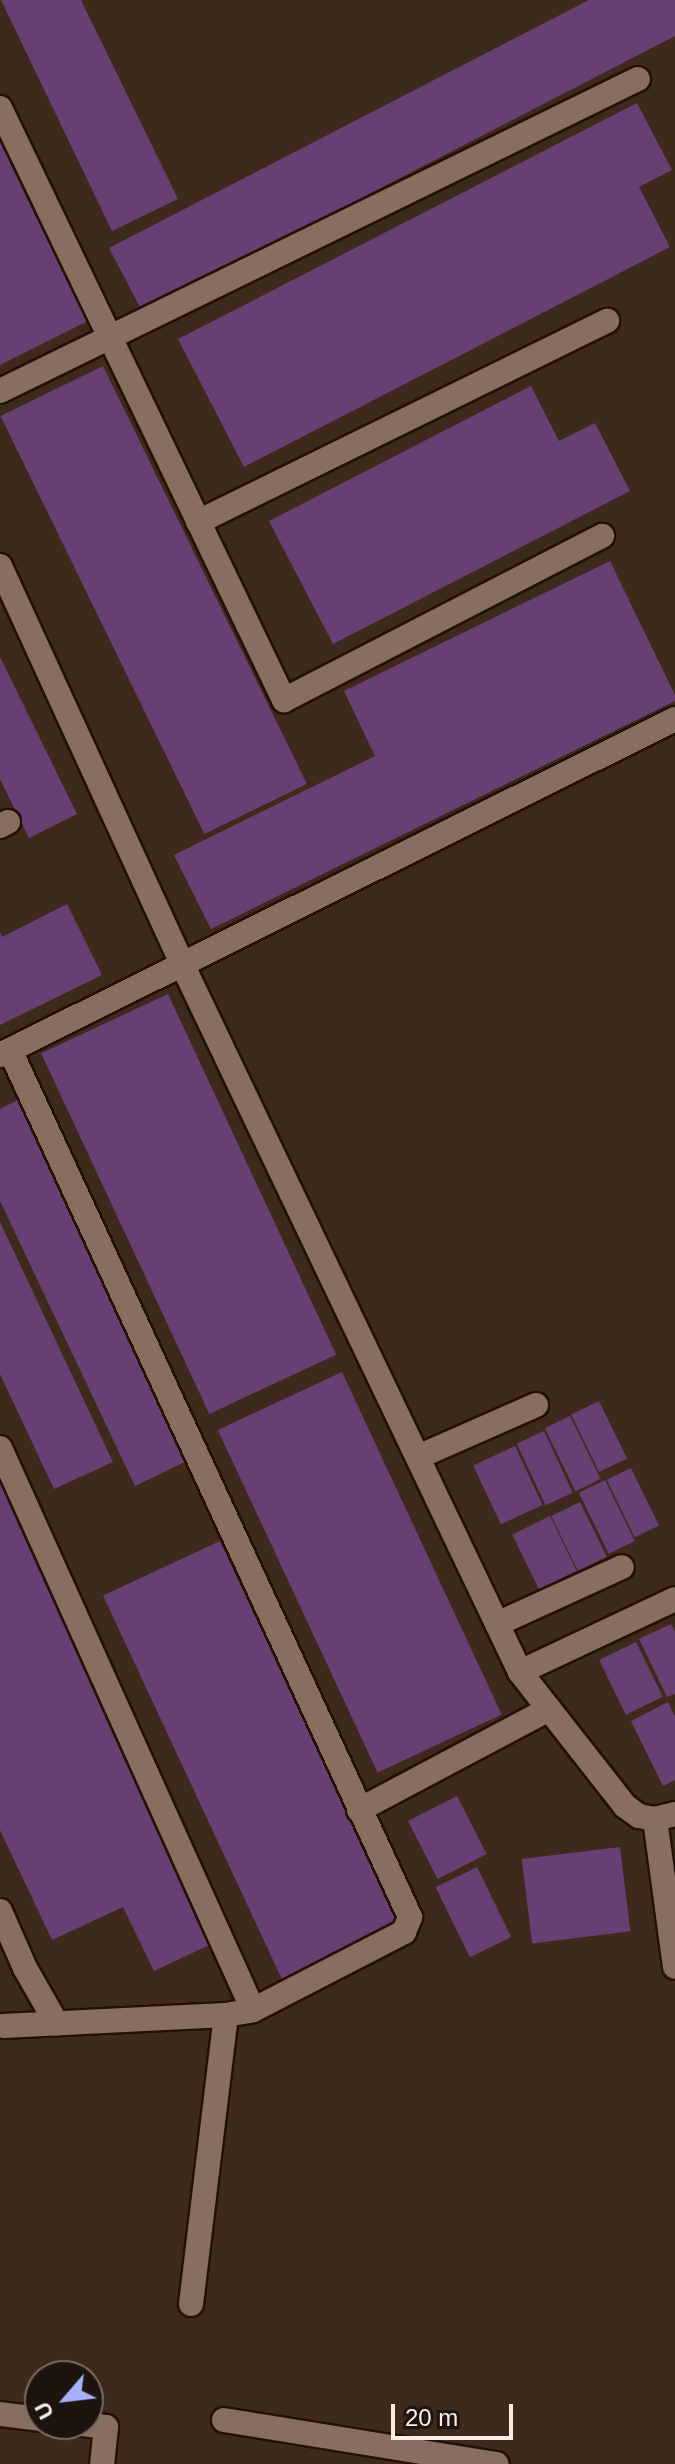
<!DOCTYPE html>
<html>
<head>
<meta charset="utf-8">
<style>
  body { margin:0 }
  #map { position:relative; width:675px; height:2464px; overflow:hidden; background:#3e291d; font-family:Arial,sans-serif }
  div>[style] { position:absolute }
  .building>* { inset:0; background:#683f72; transform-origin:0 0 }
  .roads { filter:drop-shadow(2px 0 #241106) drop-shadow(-2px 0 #241106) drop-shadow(0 2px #241106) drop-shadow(0 -2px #241106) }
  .minor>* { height:24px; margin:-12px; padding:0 12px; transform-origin:12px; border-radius:12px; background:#876e60 }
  span { translate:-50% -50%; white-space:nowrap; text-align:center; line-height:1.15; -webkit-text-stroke:8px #1e140f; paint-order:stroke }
  .north { position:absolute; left:24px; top:2360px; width:80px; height:80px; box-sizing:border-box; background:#1e140f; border:2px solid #776b65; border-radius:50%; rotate:242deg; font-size:22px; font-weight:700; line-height:32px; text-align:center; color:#fdeee6 }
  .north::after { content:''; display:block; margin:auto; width:28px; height:36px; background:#a6b1fc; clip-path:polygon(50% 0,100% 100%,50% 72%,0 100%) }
  .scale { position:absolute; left:391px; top:2404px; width:122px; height:36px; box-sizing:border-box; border:4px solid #fdeee6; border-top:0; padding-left:10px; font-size:24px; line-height:28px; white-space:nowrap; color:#fdeee6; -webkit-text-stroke:6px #1e140f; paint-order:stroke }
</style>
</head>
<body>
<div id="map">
  <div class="building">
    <i style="clip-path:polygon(1px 0,81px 0,178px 199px,112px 231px)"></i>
    <i style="clip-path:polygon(589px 0,675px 0,675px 36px,142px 311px,109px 248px)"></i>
    <i style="clip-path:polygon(637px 103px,672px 170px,639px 187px,670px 247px,244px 467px,178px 339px)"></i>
    <i style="clip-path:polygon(0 127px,94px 318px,0 365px)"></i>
    <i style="left:103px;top:366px;width:465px;height:114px;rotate:64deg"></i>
    <i style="clip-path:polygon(531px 386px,559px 441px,595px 423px,630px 491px,333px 644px,269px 521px)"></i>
    <i style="clip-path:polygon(610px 561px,675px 695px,675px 701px,211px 929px,174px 855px,375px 756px,344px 691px)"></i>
    <i style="clip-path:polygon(0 657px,77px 814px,29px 838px,0 779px)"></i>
    <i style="clip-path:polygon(67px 904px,102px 975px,0 1025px,0 932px,2px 937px)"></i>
    <i style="left:168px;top:994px;width:398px;height:140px;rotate:65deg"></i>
    <i style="clip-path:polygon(18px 1100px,189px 1460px,135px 1486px,0 1201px,0 1109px)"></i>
    <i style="clip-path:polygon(0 1222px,113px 1462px,54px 1489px,0 1374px)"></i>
    <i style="left:342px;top:1372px;width:378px;height:137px;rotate:65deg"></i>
    <i style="left:599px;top:1401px;width:64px;height:31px;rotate:64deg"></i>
    <i style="left:570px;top:1416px;width:70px;height:28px;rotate:64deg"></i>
    <i style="left:544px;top:1431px;width:68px;height:30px;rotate:65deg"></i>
    <i style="left:515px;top:1446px;width:65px;height:46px;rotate:65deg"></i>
    <i style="left:631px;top:1468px;width:64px;height:27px;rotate:64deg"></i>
    <i style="clip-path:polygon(0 1474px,220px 1940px,154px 1971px,123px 1907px,52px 1940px,0 1830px)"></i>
    <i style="left:605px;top:1480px;width:68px;height:29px;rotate:64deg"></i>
    <i style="left:580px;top:1502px;width:61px;height:32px;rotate:64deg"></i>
    <i style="left:550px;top:1516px;width:61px;height:42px;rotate:64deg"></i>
    <i style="left:220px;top:1541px;width:425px;height:129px;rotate:65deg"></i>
    <i style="clip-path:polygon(671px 1624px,675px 1632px,675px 1694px,667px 1697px,639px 1639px)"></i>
    <i style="left:636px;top:1642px;width:61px;height:41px;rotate:64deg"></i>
    <i style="clip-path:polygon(668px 1702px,675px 1716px,675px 1780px,663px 1786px,631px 1721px)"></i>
    <i style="left:457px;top:1796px;width:65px;height:55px;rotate:63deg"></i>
    <i style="left:620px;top:1847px;width:85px;height:99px;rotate:83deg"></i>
    <i style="left:477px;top:1867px;width:78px;height:46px;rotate:64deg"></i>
  </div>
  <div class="roads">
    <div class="minor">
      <i style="left:0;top:108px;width:657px;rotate:64.37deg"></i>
      <i style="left:284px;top:700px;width:358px;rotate:-27.3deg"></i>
      <i style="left:0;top:391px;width:710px;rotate:-26.06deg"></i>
      <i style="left:198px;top:522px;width:456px;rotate:-26.2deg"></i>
      <i style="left:0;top:566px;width:438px;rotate:65.4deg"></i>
      <i style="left:182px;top:964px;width:785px;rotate:64.48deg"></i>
      <i style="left:520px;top:1672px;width:170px;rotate:51.9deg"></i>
      <i style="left:625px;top:1806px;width:17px;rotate:36deg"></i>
      <i style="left:639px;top:1816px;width:16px;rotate:11deg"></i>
      <i style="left:655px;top:1819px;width:21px;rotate:-14deg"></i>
      <i style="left:0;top:826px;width:9px;rotate:-27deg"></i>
      <i style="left:0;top:1055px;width:754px;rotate:-26.46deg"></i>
      <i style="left:0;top:1448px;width:616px;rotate:65.76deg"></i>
      <i style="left:418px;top:1457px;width:129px;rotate:-23.8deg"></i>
      <i style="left:497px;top:1624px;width:137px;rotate:-24.5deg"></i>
      <i style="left:520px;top:1672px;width:171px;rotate:-25.2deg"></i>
      <i style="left:359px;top:1810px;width:215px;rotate:-28deg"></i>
      <i style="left:655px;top:1819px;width:149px;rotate:82.3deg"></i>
      <i style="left:0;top:1911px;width:62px;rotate:66.3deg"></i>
      <i style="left:25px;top:1968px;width:64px;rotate:60.3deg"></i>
      <i style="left:3px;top:2026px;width:223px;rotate:-2.8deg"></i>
      <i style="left:226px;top:2015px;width:27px;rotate:-10deg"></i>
      <i style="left:253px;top:2010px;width:170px;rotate:-27.3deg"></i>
      <i style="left:404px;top:1932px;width:16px;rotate:-68deg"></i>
      <i style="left:410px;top:1917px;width:955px;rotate:-114.77deg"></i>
      <i style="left:191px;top:2304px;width:291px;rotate:-83.1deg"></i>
      <i style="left:0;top:2414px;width:40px;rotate:7.1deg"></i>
      <i style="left:224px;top:2420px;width:276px;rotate:9.2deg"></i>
      <i style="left:82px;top:2424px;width:24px;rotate:7deg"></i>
      <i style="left:106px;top:2427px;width:37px;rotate:96deg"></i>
    </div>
  </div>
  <div class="north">U</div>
  <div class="scale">20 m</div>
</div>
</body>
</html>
